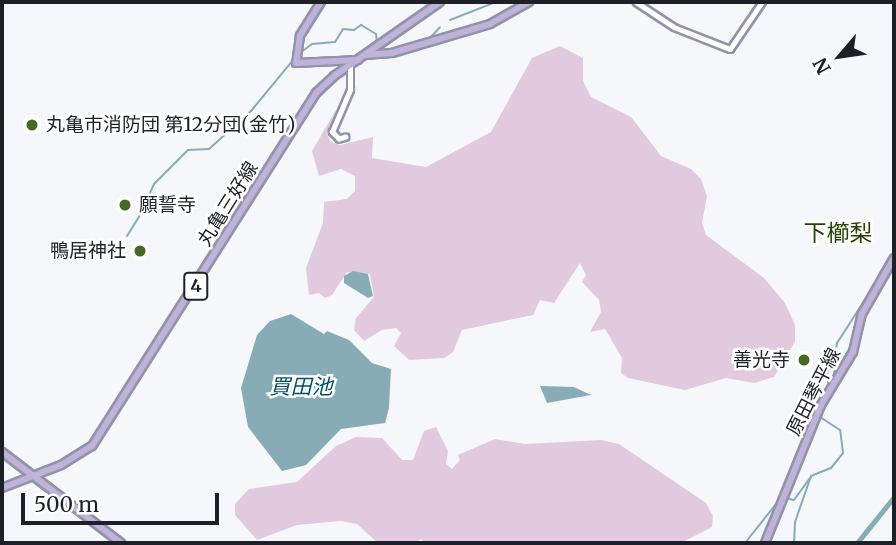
<!DOCTYPE html>
<html>
<head>
<meta charset="utf-8">
<style>
  body { margin:0 }
  #map { position:relative; width:896px; height:545px; overflow:hidden; background:#f6f7fb; font-family:Merriweather,"Noto Sans JP",serif }
  div>[style] { position:absolute }
  .green>* { inset:0; background:#e1c9de }
  .water>* { inset:0; background:#87acb6 }
  .stream>* { height:2px; margin:-1px; padding:0 1px; transform-origin:1px; border-radius:1px; background:#87acb6 }
  .river>* { height:4.5px; margin:-2.25px; padding:0 2.25px; transform-origin:2.25px; border-radius:2.25px; background:#87acb6 }
  .roads { filter:drop-shadow(2px 0 #8f94a9) drop-shadow(-2px 0 #8f94a9) drop-shadow(0 2px #8f94a9) drop-shadow(0 -2px #8f94a9) }
  .minor>* { height:4.5px; margin:-2.25px; padding:0 2.25px; transform-origin:2.25px; border-radius:2.25px; background:#fff }
  .major>* { height:6px; margin:-3px; padding:0 3px; transform-origin:3px; border-radius:3px; background:#c1b2d9 }
  .dots>* { width:19px; height:19px; translate:-50% -50%; box-sizing:border-box; border:4px solid #fff; border-radius:50% }
  span { translate:-50% -50%; white-space:nowrap; text-align:center; line-height:1.15; -webkit-text-stroke:5px #fff; paint-order:stroke }
  .shield-label span { padding:2px 5px; background:#fff; border:2px solid; border-radius:5px; -webkit-text-stroke-width:0 }
  .shield-label { font-size:18px; color:#1e2028; font-weight:700 }
  .poi-label { font-size:19px; color:#1e2028 }
  .left { translate:0 -50%; text-align:left }
  .right { translate:-100% -50%; text-align:right }
  .street-label { font-size:19px; color:#1e2028 }
  .water-label { font-size:21px; color:#005263; font-style:italic }
  .quarter-label { font-size:23px; color:#244400 }
  .frame { position:absolute; inset:0; border:4px solid #1e2028; pointer-events:none }
  .north { position:absolute; left:805px; top:21px; width:70px; height:70px; -webkit-text-stroke:5px #fff; paint-order:stroke; rotate:241deg; font-size:19px; font-weight:700; line-height:28px; text-align:center; color:#1e2028 }
  .north::after { content:''; display:block; margin:auto; width:24px; height:32px; background:#1e2028; clip-path:polygon(50% 0,100% 100%,50% 72%,0 100%) }
  .scale { position:absolute; left:21px; top:493px; width:198px; height:32px; box-sizing:border-box; border:4px solid #1e2028; border-top:0; padding-left:9px; font-size:21px; line-height:24px; white-space:nowrap; color:#1e2028; -webkit-text-stroke:5px #fff; paint-order:stroke }
</style>
</head>
<body>
<div id="map">
  <div class="green">
    <i style="clip-path:polygon(560px 46px,583px 58px,583px 81px,591px 97px,631px 117px,661px 156px,691px 169px,701px 179px,707px 196px,702px 223px,706px 235px,764px 278px,785px 303px,795px 325px,795px 342px,774px 377px,754px 383px,726px 378px,685px 390px,628px 378px,621px 373px,622px 358px,605px 329px,590px 332px,601px 312px,599px 300px,582px 282px,586px 275px,580px 263px,554px 303px,540px 300px,533px 315px,462px 330px,453px 352px,444px 358px,409px 360px,394px 346px,401px 333px,396px 328px,382px 330px,364px 341px,354px 330px,356px 318px,374px 297px,370px 274px,347px 272px,332px 295px,325px 298px,319px 293px,309px 295px,306px 268px,323px 223px,324px 202px,347px 199px,355px 191px,355px 176px,341px 169px,319px 176px,312px 151px,336px 110px,327px 134px,331px 142px,340px 145px,373px 137px,372px 158px,426px 167px,491px 132px,532px 58px)"></i>
    <i style="clip-path:polygon(436px 427px,448px 451px,446px 464px,452px 469px,460px 460px,458px 455px,495px 439px,525px 444px,601px 440px,619px 444px,706px 503px,713px 516px,712px 527px,681px 543px,425px 543px,421px 539px,413px 543px,378px 543px,357px 524px,341px 521px,297px 525px,257px 540px,235px 515px,235px 504px,249px 489px,297px 482px,336px 446px,356px 437px,382px 438px,402px 460px,413px 460px,424px 431px)"></i>
  </div>
  <div class="water">
    <i style="clip-path:polygon(353px 271px,368px 274px,373px 296px,368px 298px,344px 283px,344px 276px)"></i>
    <i style="clip-path:polygon(291px 314px,324px 334px,327px 331px,349px 340px,372px 363px,391px 369px,389px 408px,385px 423px,341px 429px,306px 465px,282px 471px,248px 427px,241px 388px,257px 335px,270px 321px)"></i>
    <i style="clip-path:polygon(540px 386px,574px 387px,591px 395px,547px 403px)"></i>
  </div>
  <div class="stream">
    <i style="left:893px;top:2px;width:1px"></i>
    <i style="left:450px;top:20px;width:49px;rotate:-21.4deg"></i>
    <i style="left:429px;top:39px;width:16px;rotate:-47deg"></i>
    <i style="left:300px;top:53px;width:15px;rotate:-37deg"></i>
    <i style="left:312px;top:44px;width:23px;rotate:-5deg"></i>
    <i style="left:335px;top:42px;width:15px;rotate:-58deg"></i>
    <i style="left:343px;top:29px;width:11px;rotate:5deg"></i>
    <i style="left:354px;top:30px;width:9px;rotate:-36deg"></i>
    <i style="left:361px;top:25px;width:17px;rotate:31deg"></i>
    <i style="left:376px;top:34px;width:9px;rotate:84deg"></i>
    <i style="left:384px;top:57px;width:36px;rotate:-14deg"></i>
    <i style="left:146px;top:202px;width:20px;rotate:-66deg"></i>
    <i style="left:154px;top:184px;width:48px;rotate:-45deg"></i>
    <i style="left:188px;top:150px;width:21px;rotate:-3deg"></i>
    <i style="left:209px;top:149px;width:57px;rotate:-42.1deg"></i>
    <i style="left:251px;top:111px;width:66px;rotate:-50.5deg"></i>
    <i style="left:127px;top:236px;width:34px;rotate:-58deg"></i>
    <i style="left:827px;top:363px;width:19px;rotate:87deg"></i>
    <i style="left:819px;top:402px;width:31px;rotate:-61deg"></i>
    <i style="left:834px;top:375px;width:32px;rotate:-85deg"></i>
    <i style="left:837px;top:343px;width:85px;rotate:-57.1deg"></i>
    <i style="left:786px;top:498px;width:8px;rotate:14deg"></i>
    <i style="left:794px;top:500px;width:29px;rotate:-54deg"></i>
    <i style="left:745px;top:543px;width:56px;rotate:-51.5deg"></i>
    <i style="left:794px;top:543px;width:21px;rotate:-87deg"></i>
    <i style="left:795px;top:522px;width:49px;rotate:-70.8deg"></i>
    <i style="left:811px;top:476px;width:22px;rotate:-22deg"></i>
    <i style="left:831px;top:468px;width:19px;rotate:-51deg"></i>
    <i style="left:843px;top:453px;width:23px;rotate:-97deg"></i>
    <i style="left:840px;top:430px;width:24px;rotate:-147deg"></i>
  </div>
  <div class="river">
    <i style="left:857px;top:543px;width:59px;rotate:-51.2deg"></i>
  </div>
  <div class="roads">
    <div class="minor">
      <i style="left:636px;top:2px;width:45px;rotate:33.3deg"></i>
      <i style="left:674px;top:27px;width:60px;rotate:21.4deg"></i>
      <i style="left:730px;top:49px;width:57px;rotate:-55.8deg"></i>
      <i style="left:346px;top:137px;width:7px;rotate:164deg"></i>
      <i style="left:339px;top:139px;width:10px;rotate:-135deg"></i>
      <i style="left:332px;top:132px;width:46px;rotate:-66.8deg"></i>
      <i style="left:350px;top:90px;width:25px;rotate:-90deg"></i>
    </div>
    <div class="major">
      <i style="left:321px;top:2px;width:40px;rotate:122deg"></i>
      <i style="left:300px;top:36px;width:27px;rotate:98deg"></i>
      <i style="left:296px;top:63px;width:62px;rotate:-2.8deg"></i>
      <i style="left:365px;top:55px;width:27px;rotate:-4deg"></i>
      <i style="left:392px;top:53px;width:102px;rotate:-16.5deg"></i>
      <i style="left:490px;top:24px;width:45px;rotate:-29.4deg"></i>
      <i style="left:2px;top:452px;width:150px;rotate:37.4deg"></i>
      <i style="left:2px;top:488px;width:63px;rotate:-21.3deg"></i>
      <i style="left:61px;top:465px;width:36px;rotate:-32deg"></i>
      <i style="left:92px;top:446px;width:418px;rotate:-57.6deg"></i>
      <i style="left:316px;top:93px;width:25px;rotate:-43deg"></i>
      <i style="left:334px;top:76px;width:129px;rotate:-34.9deg"></i>
      <i style="left:765px;top:543px;width:149px;rotate:-67.9deg"></i>
      <i style="left:821px;top:405px;width:62px;rotate:-58.9deg"></i>
      <i style="left:853px;top:352px;width:39px;rotate:-77deg"></i>
      <i style="left:862px;top:314px;width:64px;rotate:-60.3deg"></i>
    </div>
  </div>
  <div class="dots">
    <i style="left:32px;top:125px;background:#436923"></i>
    <i style="left:125px;top:205px;background:#436923"></i>
    <i style="left:140px;top:251px;background:#436923"></i>
    <i style="left:804px;top:360px;background:#436923"></i>
  </div>
  <div class="shield-label">
    <span style="left:196px;top:286px">4</span>
  </div>
  <div class="poi-label">
    <span class="left" style="left:46px;top:125px">丸亀市消防団 第12分団(金竹)</span>
    <span class="left" style="left:139px;top:205px">願誓寺</span>
    <span class="right" style="left:126px;top:251px">鴨居神社</span>
    <span class="right" style="left:790px;top:360px">善光寺</span>
  </div>
  <div class="street-label">
    <span style="left:228px;top:204px;rotate:-58deg">丸亀三好線</span>
    <span style="left:814px;top:392px;rotate:-63deg">原田琴平線</span>
  </div>
  <div class="water-label">
    <span style="left:301px;top:387px">買田池</span>
  </div>
  <div class="quarter-label">
    <span style="left:838px;top:233px">下櫛梨</span>
  </div>
  <div class="frame"></div>
  <div class="north">N</div>
  <div class="scale">500 m</div>
</div>
</body>
</html>
